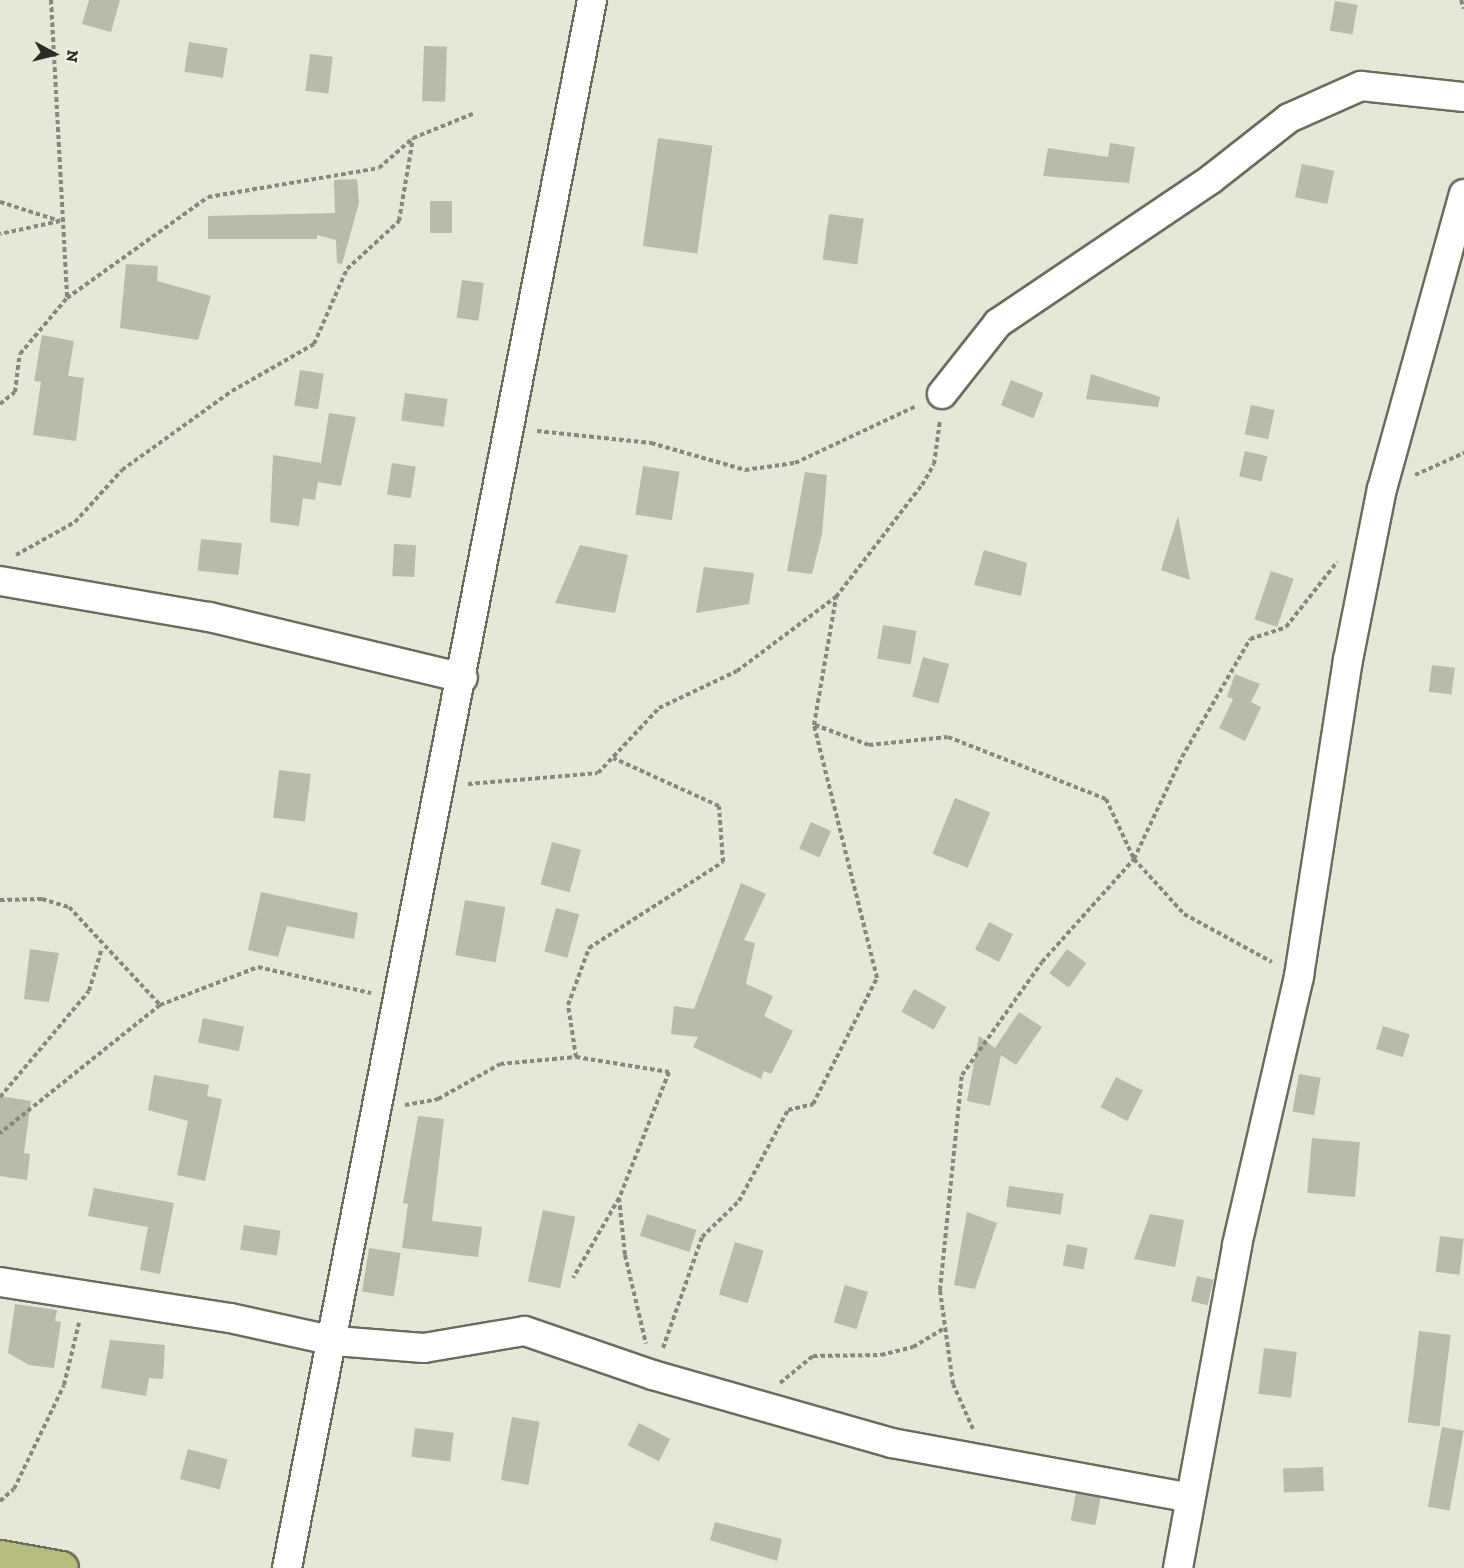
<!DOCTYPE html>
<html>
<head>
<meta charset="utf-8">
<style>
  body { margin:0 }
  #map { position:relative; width:1464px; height:1568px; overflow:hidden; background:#e5e8d7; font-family:"Zilla Slab",serif }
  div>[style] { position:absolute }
  .building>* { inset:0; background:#b8baaa; transform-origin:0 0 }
  .path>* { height:4px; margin-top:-2px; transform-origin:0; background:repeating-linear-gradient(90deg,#86887d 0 4.5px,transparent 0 7.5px) }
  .roads { filter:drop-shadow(2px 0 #6a6c5d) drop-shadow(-2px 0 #6a6c5d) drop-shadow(0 2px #6a6c5d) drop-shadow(0 -2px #6a6c5d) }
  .street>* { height:28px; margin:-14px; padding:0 14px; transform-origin:14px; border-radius:14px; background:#fff }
  .primary>* { height:33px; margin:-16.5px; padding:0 16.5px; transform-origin:16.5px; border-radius:16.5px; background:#b6bc7d }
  span { translate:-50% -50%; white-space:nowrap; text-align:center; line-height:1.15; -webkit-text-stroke:4.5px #f3f5e4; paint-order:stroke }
  .north { position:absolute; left:24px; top:24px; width:60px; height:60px; -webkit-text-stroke:4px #f3f5e4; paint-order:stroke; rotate:97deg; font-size:16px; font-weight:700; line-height:24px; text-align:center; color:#2a2b25 }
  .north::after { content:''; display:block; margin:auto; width:21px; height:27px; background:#2a2b25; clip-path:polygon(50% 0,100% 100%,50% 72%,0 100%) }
</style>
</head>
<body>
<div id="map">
  <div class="building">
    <i style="clip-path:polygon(89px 0,120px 0,111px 32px,82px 24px)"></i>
    <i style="left:1335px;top:1px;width:23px;height:30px;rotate:10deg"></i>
    <i style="left:189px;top:42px;width:39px;height:30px;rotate:9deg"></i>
    <i style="left:424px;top:46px;width:23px;height:55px;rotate:2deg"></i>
    <i style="left:310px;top:54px;width:23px;height:37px;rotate:7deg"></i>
    <i style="left:658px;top:138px;width:55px;height:109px;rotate:8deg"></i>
    <i style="clip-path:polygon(1110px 143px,1135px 147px,1129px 183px,1043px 176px,1048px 148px,1108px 157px)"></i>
    <i style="left:1302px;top:164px;width:33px;height:34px;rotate:12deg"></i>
    <i style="clip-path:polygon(357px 179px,359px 203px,342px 264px,337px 263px,336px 240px,317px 235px,317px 239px,208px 239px,208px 216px,335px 213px,334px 180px)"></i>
    <i style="left:430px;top:201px;width:22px;height:32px"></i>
    <i style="left:829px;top:214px;width:35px;height:46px;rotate:8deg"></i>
    <i style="clip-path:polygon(126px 264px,158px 266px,157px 281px,211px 296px,198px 340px,120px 328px)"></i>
    <i style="left:462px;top:280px;width:22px;height:38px;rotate:8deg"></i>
    <i style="clip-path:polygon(42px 335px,74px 341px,68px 376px,84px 378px,76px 441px,33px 435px,41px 382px,34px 381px)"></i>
    <i style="left:300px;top:370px;width:24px;height:36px;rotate:9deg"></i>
    <i style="clip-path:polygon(1091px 374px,1160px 397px,1158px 407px,1086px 399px)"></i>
    <i style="left:1011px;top:380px;width:35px;height:27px;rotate:22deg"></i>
    <i style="left:405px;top:393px;width:43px;height:28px;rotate:8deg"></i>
    <i style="left:1251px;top:405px;width:24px;height:30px;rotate:12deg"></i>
    <i style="clip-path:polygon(329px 413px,356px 417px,341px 486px,318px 482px,315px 500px,303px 498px,299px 526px,270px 522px,273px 455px,321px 463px)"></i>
    <i style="left:1245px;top:451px;width:23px;height:26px;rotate:13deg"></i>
    <i style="left:392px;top:463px;width:24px;height:32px;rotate:9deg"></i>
    <i style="left:643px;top:466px;width:37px;height:49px;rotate:9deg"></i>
    <i style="clip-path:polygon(805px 472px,827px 475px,822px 534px,812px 574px,787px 571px)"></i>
    <i style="clip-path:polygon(1178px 516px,1190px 580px,1161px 570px)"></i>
    <i style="left:201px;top:539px;width:41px;height:32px;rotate:6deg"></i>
    <i style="left:394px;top:544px;width:22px;height:32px;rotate:3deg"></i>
    <i style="clip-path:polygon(580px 545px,628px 555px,615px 613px,555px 603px)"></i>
    <i style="clip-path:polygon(984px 550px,1027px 563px,1021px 596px,974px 585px)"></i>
    <i style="clip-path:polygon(704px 567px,754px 573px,749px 604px,696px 613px)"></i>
    <i style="left:1271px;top:571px;width:24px;height:51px;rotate:19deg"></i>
    <i style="left:883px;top:625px;width:34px;height:34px;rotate:10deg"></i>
    <i style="left:923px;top:657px;width:27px;height:41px;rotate:15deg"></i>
    <i style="left:1432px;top:665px;width:23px;height:27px;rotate:7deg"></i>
    <i style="clip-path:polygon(1235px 674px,1260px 684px,1251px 702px,1261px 707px,1245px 741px,1219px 728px,1233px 699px,1227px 697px)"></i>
    <i style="left:279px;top:770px;width:32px;height:48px;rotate:7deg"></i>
    <i style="left:955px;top:798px;width:38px;height:60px;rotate:22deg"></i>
    <i style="left:811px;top:822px;width:22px;height:29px;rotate:24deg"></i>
    <i style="left:552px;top:842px;width:30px;height:44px;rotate:15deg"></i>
    <i style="clip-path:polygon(741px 883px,766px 894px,744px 940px,755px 943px,746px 984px,773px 996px,764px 1016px,793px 1031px,771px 1074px,764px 1071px,761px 1079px,693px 1047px,698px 1037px,671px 1034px,674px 1006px,694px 1009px)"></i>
    <i style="clip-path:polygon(261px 892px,358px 913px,354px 939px,287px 926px,278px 957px,248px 950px)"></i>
    <i style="left:465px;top:900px;width:41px;height:56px;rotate:10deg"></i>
    <i style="left:556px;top:908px;width:24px;height:45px;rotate:15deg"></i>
    <i style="left:989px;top:922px;width:27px;height:31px;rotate:27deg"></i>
    <i style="clip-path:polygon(30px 949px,59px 953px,49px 1002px,24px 999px)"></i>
    <i style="left:1067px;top:949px;width:24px;height:30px;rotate:36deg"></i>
    <i style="left:914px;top:989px;width:37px;height:26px;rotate:29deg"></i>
    <i style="clip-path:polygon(1019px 1012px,1042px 1027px,1016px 1065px,1001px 1055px,990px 1106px,967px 1101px,979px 1036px,995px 1048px)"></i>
    <i style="left:203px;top:1018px;width:42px;height:25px;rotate:12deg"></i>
    <i style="left:1383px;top:1026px;width:28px;height:24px;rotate:17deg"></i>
    <i style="left:1299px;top:1074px;width:22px;height:38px;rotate:10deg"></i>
    <i style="clip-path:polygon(154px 1075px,209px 1085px,207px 1096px,222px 1099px,205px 1181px,177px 1175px,188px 1121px,148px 1110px)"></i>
    <i style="left:1116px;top:1077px;width:30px;height:34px;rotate:27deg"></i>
    <i style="clip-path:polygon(0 1096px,31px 1101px,24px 1153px,30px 1154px,27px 1180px,0 1176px)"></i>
    <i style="clip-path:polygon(418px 1116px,444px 1119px,432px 1221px,482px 1227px,478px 1257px,402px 1248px,408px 1204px,403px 1203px)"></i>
    <i style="left:1312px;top:1138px;width:48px;height:55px;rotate:5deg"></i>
    <i style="left:1009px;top:1186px;width:55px;height:21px;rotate:8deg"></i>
    <i style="clip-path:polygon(94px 1188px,174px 1203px,160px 1274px,140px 1270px,148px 1227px,88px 1216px)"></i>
    <i style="left:543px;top:1210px;width:33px;height:73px;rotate:12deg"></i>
    <i style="clip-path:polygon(967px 1212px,997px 1223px,975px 1289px,954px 1285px)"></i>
    <i style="left:647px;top:1214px;width:52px;height:23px;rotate:18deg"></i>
    <i style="clip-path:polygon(1150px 1214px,1184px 1220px,1175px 1267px,1134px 1259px)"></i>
    <i style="left:244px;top:1225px;width:37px;height:25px;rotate:9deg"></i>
    <i style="left:1440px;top:1236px;width:24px;height:36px;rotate:7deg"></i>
    <i style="left:735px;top:1242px;width:30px;height:55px;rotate:17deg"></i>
    <i style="left:1067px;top:1244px;width:21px;height:22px;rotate:11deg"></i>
    <i style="left:369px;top:1248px;width:32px;height:44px;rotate:9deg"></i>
    <i style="left:1197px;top:1276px;width:17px;height:26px;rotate:13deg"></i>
    <i style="left:845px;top:1285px;width:24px;height:39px;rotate:17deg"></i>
    <i style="clip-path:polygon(15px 1304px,57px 1310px,55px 1321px,61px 1322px,54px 1368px,29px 1365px,8px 1353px)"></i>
    <i style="left:1419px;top:1331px;width:32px;height:92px;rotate:7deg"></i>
    <i style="clip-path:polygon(110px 1340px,165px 1345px,163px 1379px,149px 1378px,146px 1396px,101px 1388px)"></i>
    <i style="left:1264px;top:1348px;width:33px;height:46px;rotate:7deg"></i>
    <i style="left:512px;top:1417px;width:28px;height:64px;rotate:10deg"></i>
    <i style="left:639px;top:1423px;width:35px;height:25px;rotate:27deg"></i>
    <i style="left:1442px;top:1427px;width:22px;height:81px;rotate:10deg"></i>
    <i style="left:415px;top:1428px;width:39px;height:29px;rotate:7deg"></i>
    <i style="left:188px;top:1449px;width:41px;height:31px;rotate:15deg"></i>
    <i style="left:1323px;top:1467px;width:24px;height:40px;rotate:88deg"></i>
    <i style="left:1076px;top:1493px;width:25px;height:28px;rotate:11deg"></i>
    <i style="clip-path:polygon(715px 1522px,782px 1539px,777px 1561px,710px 1540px)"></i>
  </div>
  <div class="path">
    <i style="left:51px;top:0;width:298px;rotate:86.9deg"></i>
    <i style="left:67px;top:298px;width:173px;rotate:-35.6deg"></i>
    <i style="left:208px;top:197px;width:173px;rotate:-9.6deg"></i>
    <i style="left:379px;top:168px;width:45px;rotate:-41.4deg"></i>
    <i style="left:1461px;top:0;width:9px;rotate:72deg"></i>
    <i style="left:0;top:202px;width:63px;rotate:17.6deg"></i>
    <i style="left:60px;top:221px;width:61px;rotate:167.8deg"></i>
    <i style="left:0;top:404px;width:19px;rotate:-39deg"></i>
    <i style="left:15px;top:392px;width:38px;rotate:-83deg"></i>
    <i style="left:20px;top:354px;width:73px;rotate:-50deg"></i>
    <i style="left:537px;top:431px;width:115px;rotate:6deg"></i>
    <i style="left:651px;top:443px;width:98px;rotate:16deg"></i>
    <i style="left:745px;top:470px;width:50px;rotate:-8deg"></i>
    <i style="left:795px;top:463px;width:134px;rotate:-25.2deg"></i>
    <i style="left:1415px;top:475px;width:54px;rotate:-24.2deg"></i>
    <i style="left:16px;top:555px;width:68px;rotate:-29.2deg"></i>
    <i style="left:75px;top:522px;width:70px;rotate:-47.9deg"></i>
    <i style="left:122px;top:470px;width:135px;rotate:-35.7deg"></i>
    <i style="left:232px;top:391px;width:95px;rotate:-29.8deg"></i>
    <i style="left:314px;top:344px;width:82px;rotate:-66.3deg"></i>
    <i style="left:347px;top:269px;width:71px;rotate:-42.7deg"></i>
    <i style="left:399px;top:221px;width:84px;rotate:-80.4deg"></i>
    <i style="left:413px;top:138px;width:67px;rotate:-22deg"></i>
    <i style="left:815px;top:725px;width:58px;rotate:20.3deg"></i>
    <i style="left:869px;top:745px;width:79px;rotate:-5.8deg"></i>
    <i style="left:948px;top:737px;width:170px;rotate:21.4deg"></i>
    <i style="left:1106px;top:799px;width:66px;rotate:65deg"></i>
    <i style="left:1134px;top:859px;width:74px;rotate:47.7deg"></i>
    <i style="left:1184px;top:914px;width:100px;rotate:28.6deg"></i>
    <i style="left:468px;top:784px;width:130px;rotate:-4.8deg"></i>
    <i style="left:598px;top:773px;width:89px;rotate:-46.8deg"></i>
    <i style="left:659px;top:708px;width:86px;rotate:-25.4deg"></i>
    <i style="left:737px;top:671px;width:124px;rotate:-36.8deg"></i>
    <i style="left:836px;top:597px;width:141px;rotate:-52.5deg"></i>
    <i style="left:922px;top:485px;width:24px;rotate:-60deg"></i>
    <i style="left:934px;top:464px;width:44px;rotate:-82.2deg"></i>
    <i style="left:0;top:900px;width:42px;rotate:-1.4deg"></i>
    <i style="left:42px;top:899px;width:28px;rotate:17deg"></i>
    <i style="left:69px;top:907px;width:134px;rotate:47.1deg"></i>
    <i style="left:160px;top:1005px;width:205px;rotate:141.3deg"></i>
    <i style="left:160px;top:1005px;width:105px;rotate:-21.2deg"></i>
    <i style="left:258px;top:967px;width:116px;rotate:13deg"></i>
    <i style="left:576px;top:1057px;width:53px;rotate:-98.7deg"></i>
    <i style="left:568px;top:1005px;width:61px;rotate:-69.8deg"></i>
    <i style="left:589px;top:948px;width:159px;rotate:-32.7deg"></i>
    <i style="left:723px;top:862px;width:56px;rotate:-94.1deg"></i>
    <i style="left:719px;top:806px;width:116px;rotate:-155.6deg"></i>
    <i style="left:0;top:1097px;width:138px;rotate:-50deg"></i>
    <i style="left:89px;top:991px;width:45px;rotate:-73.2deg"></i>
    <i style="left:405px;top:1105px;width:34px;rotate:-10deg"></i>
    <i style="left:438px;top:1099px;width:71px;rotate:-29.4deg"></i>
    <i style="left:500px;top:1064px;width:76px;rotate:-5.3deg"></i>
    <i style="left:576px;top:1057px;width:94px;rotate:9.2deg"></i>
    <i style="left:669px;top:1072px;width:136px;rotate:111.6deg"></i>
    <i style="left:619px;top:1198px;width:92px;rotate:119.9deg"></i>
    <i style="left:619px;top:1198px;width:57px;rotate:84deg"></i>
    <i style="left:625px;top:1255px;width:91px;rotate:76.7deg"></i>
    <i style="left:663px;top:1348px;width:118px;rotate:-70.6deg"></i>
    <i style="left:702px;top:1237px;width:52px;rotate:-44.2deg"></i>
    <i style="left:739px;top:1201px;width:103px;rotate:-61.7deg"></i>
    <i style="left:788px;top:1110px;width:26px;rotate:-13deg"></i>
    <i style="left:813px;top:1104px;width:141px;rotate:-63.1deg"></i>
    <i style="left:877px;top:978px;width:261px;rotate:-104deg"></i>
    <i style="left:814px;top:725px;width:129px;rotate:-80.2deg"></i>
    <i style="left:780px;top:1383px;width:43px;rotate:-39.3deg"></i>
    <i style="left:813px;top:1356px;width:68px;rotate:-0.8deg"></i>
    <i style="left:881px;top:1355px;width:33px;rotate:-14deg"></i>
    <i style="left:913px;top:1347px;width:37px;rotate:-31deg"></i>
    <i style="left:973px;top:1429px;width:49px;rotate:-114deg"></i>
    <i style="left:953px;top:1384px;width:95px;rotate:-97.9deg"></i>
    <i style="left:940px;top:1290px;width:216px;rotate:-84.2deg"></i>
    <i style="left:962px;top:1075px;width:138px;rotate:-54.7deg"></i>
    <i style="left:1042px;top:962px;width:138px;rotate:-48.2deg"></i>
    <i style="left:1134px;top:859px;width:113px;rotate:-64.8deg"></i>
    <i style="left:1182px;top:757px;width:136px;rotate:-60deg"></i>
    <i style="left:1250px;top:639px;width:38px;rotate:-18deg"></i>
    <i style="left:1286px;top:627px;width:83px;rotate:-51.9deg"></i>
    <i style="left:0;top:1501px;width:18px;rotate:-41deg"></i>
    <i style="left:14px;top:1489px;width:115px;rotate:-64.3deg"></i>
    <i style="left:64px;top:1385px;width:64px;rotate:-76.4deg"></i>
  </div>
  <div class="roads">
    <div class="street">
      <i style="left:942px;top:394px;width:90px;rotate:-51.7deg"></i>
      <i style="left:998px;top:323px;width:256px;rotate:-34deg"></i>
      <i style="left:1210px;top:180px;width:100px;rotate:-38.1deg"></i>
      <i style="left:1289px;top:118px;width:79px;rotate:-24deg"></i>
      <i style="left:1361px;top:86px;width:104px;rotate:6.1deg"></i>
      <i style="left:0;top:581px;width:212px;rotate:9.8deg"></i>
      <i style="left:209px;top:617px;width:261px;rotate:13.5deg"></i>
      <i style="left:0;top:1282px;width:233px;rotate:8.9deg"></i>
      <i style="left:230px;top:1318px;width:107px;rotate:12.4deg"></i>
      <i style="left:335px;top:1341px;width:89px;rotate:4.5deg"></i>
      <i style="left:424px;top:1348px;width:102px;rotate:-9.6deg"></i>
      <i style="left:525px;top:1331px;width:135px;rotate:19deg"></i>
      <i style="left:653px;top:1375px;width:248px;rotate:15.9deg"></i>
      <i style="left:892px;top:1443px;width:300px;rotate:10.4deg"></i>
      <i style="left:287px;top:1568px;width:1597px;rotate:-78.99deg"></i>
      <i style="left:1178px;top:1568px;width:328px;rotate:-79.6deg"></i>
      <i style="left:1237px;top:1245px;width:276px;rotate:-77deg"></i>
      <i style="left:1299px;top:976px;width:320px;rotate:-81.2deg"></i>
      <i style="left:1348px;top:660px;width:174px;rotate:-78.8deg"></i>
      <i style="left:1382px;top:489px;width:306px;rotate:-74.5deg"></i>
    </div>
    <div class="primary">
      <i style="left:0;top:1557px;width:62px;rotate:10.2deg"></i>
    </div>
  </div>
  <div class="north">N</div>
</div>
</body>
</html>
